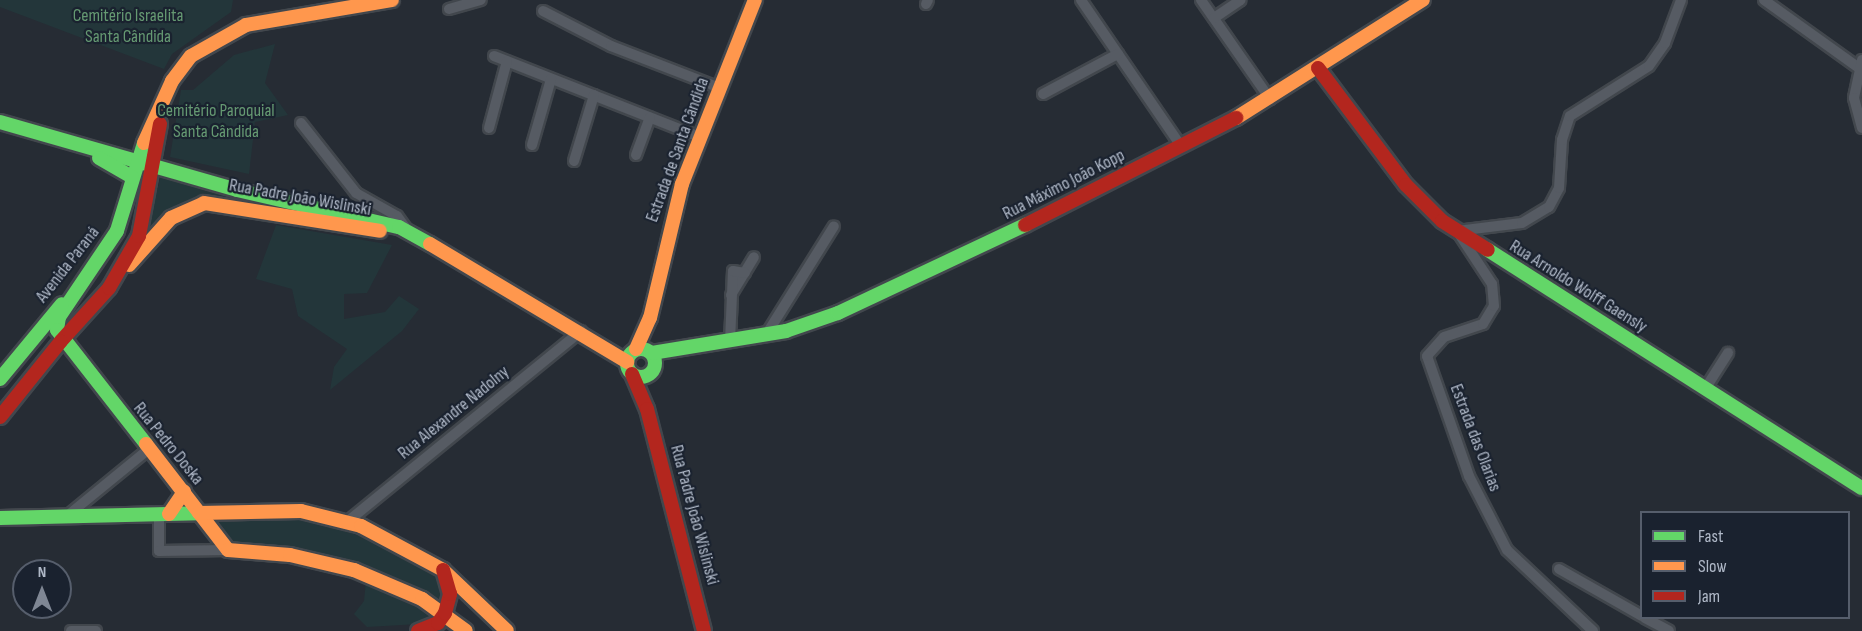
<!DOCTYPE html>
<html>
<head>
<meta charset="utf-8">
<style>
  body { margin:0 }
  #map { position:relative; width:1862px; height:631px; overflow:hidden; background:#262c34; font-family:"Sofia Sans Condensed",sans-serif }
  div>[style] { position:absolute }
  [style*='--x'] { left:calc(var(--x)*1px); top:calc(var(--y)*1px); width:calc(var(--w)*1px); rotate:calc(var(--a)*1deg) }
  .green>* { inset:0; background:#23363a }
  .roads { filter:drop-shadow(2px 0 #42474d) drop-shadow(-2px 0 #42474d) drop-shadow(0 2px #42474d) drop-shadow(0 -2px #42474d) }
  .street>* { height:10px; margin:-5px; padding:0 5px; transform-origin:5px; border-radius:5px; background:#565b63 }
  .fast>* { height:14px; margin:-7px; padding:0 7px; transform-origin:7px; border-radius:7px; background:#63d668 }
  .fast>.ring { margin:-7px; padding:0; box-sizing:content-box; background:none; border:14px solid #63d668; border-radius:50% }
  .slow>* { height:14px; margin:-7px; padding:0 7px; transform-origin:7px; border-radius:7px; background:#ff974d }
  .jam>* { height:14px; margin:-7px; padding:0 7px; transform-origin:7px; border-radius:7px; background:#b3261e }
  span { translate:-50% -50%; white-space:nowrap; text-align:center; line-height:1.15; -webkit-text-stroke:4.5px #1a222f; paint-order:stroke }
  .park-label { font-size:18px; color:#659972 }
  .street-label { font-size:18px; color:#afb8c7 }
  .legend { position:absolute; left:1640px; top:511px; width:210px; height:108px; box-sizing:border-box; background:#1a222f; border:2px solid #565e6c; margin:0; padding:8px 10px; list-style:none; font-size:18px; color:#afb8c7 }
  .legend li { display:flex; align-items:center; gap:12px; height:30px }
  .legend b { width:30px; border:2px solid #565e6c }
  .north { position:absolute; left:12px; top:559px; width:60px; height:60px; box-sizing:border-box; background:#1a222f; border:2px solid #565e6c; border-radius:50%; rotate:0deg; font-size:16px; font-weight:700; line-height:24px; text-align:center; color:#afb8c7 }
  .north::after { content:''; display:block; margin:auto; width:21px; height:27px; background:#7f8794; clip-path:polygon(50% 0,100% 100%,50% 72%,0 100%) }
</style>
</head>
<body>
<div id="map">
  <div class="green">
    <i style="clip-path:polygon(0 0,233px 0,231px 12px,172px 54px,164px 69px,0 7px)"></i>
    <i style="clip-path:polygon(275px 44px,265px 83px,288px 115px,255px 122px,249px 174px,170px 157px,181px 90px,193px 90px,234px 55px)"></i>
    <i style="clip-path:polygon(161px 175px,320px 212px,194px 200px,172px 211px,143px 244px)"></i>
    <i style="clip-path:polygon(276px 225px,392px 245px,367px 293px,344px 294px,344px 319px,385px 312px,399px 296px,419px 309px,402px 331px,330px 390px,334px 367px,347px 349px,298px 316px,292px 289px,256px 279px)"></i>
    <i style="clip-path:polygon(208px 519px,308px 520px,374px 540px,423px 563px,440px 580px,440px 604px,236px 543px)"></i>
    <i style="clip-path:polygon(366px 581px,436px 615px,419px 624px,367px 627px,354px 614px,364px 601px)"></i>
  </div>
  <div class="roads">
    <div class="street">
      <i style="--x:1081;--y:0;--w:177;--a:55.6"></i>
      <i style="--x:1201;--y:0;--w:121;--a:55.1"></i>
      <i style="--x:1764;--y:0;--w:117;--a:35.6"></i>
      <i style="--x:926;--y:4;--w:4;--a:-63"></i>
      <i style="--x:449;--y:9;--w:33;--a:-16"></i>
      <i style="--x:543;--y:11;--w:76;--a:27.2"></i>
      <i style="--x:611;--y:46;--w:117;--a:21.1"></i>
      <i style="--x:1214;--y:18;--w:32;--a:-34"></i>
      <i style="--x:494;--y:56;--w:221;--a:21.5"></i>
      <i style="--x:1862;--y:60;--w:39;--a:102"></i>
      <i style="--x:1854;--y:98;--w:31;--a:75"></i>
      <i style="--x:1043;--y:94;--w:85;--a:-28.1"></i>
      <i style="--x:301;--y:123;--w:89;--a:51.8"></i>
      <i style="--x:356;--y:193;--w:47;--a:29.3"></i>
      <i style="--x:397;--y:216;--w:19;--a:54"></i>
      <i style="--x:489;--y:128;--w:69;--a:-75"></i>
      <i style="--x:532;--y:145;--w:69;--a:-73.9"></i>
      <i style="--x:636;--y:155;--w:40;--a:-69.8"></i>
      <i style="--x:574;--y:161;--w:69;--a:-73.1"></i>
      <i style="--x:731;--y:295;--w:44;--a:-58.8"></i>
      <i style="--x:766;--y:335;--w:128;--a:-58"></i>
      <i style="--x:730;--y:342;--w:71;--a:-87.6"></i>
      <i style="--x:733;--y:271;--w:12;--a:9"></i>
      <i style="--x:1705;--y:389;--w:43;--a:-57.4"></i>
      <i style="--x:159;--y:514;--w:37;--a:90"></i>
      <i style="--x:159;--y:551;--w:69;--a:-0.8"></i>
      <i style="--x:67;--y:516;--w:106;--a:-39.3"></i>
      <i style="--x:347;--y:522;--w:302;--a:-39.2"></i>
      <i style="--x:1559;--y:569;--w:95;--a:29.5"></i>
      <i style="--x:1645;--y:618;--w:27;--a:28"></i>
      <i style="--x:71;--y:631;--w:25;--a:0"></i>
      <i style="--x:1593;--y:631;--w:118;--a:-136.7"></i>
      <i style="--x:1507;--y:550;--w:83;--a:-117.2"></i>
      <i style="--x:1469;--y:476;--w:127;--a:-109.3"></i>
      <i style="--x:1427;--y:356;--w:25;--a:-48"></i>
      <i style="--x:1444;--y:337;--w:41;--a:-18.4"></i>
      <i style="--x:1483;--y:324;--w:21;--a:-59"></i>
      <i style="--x:1494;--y:306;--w:22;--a:-95"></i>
      <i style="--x:1492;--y:284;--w:64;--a:-123.4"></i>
      <i style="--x:1457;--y:231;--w:65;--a:-7"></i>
      <i style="--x:1522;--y:223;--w:31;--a:-31"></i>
      <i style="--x:1549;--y:207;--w:21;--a:-62"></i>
      <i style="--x:1559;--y:188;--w:48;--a:-86.4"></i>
      <i style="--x:1562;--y:140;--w:25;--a:-72"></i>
      <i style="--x:1570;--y:116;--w:93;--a:-32.3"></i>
      <i style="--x:1649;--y:66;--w:28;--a:-55"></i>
      <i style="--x:1665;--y:43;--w:46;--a:-69.6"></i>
    </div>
    <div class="fast">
      <i style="--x:0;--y:122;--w:247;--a:16"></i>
      <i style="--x:237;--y:190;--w:166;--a:12.9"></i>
      <i style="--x:399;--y:227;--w:35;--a:29"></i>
      <i style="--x:144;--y:143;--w:92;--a:107.1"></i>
      <i style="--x:117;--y:231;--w:104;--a:124"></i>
      <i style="--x:59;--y:317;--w:13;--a:99"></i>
      <i style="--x:57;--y:330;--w:145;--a:52"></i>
      <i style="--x:99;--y:158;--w:38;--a:30"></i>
      <i style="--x:1488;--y:250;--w:443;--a:32.5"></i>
      <i class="ring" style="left:627px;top:349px;width:14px;height:14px"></i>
      <i style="--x:652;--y:353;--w:136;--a:-9.3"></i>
      <i style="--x:786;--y:331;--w:55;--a:-19.1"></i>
      <i style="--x:838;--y:313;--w:207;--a:-25.2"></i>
      <i style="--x:0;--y:379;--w:97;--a:-50.4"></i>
      <i style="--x:0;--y:518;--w:199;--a:-1.4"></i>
    </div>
    <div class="slow">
      <i style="--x:1236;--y:118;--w:221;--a:-32.3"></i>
      <i style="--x:144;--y:143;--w:68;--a:-65.7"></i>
      <i style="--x:172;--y:81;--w:31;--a:-53"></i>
      <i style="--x:191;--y:56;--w:63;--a:-29.4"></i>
      <i style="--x:246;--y:25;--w:148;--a:-9.7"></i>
      <i style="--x:430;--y:244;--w:230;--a:30.9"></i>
      <i style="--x:129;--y:265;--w:63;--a:-48.2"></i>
      <i style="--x:171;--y:218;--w:36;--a:-24"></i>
      <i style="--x:204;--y:203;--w:178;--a:9"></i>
      <i style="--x:636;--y:349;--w:34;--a:-66"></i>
      <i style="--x:650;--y:318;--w:138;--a:-76.6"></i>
      <i style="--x:682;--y:184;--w:198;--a:-68.4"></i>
      <i style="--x:146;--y:444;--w:134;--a:52.3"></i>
      <i style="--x:228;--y:550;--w:62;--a:4.6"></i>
      <i style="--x:290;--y:555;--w:66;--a:13.2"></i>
      <i style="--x:354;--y:570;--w:74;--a:23.1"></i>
      <i style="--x:422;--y:599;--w:54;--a:36"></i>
      <i style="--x:199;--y:513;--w:102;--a:-1.1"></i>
      <i style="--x:301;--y:511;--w:62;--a:14"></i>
      <i style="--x:361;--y:526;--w:93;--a:28.2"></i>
      <i style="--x:443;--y:570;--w:88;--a:43.6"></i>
      <i style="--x:169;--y:514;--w:27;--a:-56"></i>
    </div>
    <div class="jam">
      <i style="--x:1318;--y:68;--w:146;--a:53.1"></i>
      <i style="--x:1406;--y:185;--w:51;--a:45"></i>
      <i style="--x:1442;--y:221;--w:54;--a:32.2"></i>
      <i style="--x:1025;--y:225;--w:237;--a:-26.9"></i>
      <i style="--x:61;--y:341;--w:72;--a:-47.8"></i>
      <i style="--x:109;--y:288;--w:60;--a:-60"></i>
      <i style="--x:139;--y:236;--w:114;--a:-79.4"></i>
      <i style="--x:632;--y:374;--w:38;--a:67"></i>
      <i style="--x:647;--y:409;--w:229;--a:75.6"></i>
      <i style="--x:0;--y:417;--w:97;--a:-51.2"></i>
      <i style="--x:418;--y:631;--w:22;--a:-22"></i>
      <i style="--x:438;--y:623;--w:12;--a:-55"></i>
      <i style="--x:445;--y:613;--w:20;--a:-75"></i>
      <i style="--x:450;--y:594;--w:25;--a:-106"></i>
    </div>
  </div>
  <div class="park-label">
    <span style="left:128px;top:27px">Cemitério Israelita<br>Santa Cândida</span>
    <span style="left:216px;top:122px">Cemitério Paroquial<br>Santa Cândida</span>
  </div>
  <div class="street-label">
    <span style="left:678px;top:150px;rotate:-70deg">Estrada de Santa Cândida</span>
    <span style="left:1064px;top:185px;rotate:-27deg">Rua Máximo João Kopp</span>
    <span style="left:300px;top:198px;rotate:10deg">Rua Padre João Wislinski</span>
    <span style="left:68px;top:265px;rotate:-52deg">Avenida Paraná</span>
    <span style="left:1578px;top:287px;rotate:32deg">Rua Arnoldo Wolff Gaensly</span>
    <span style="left:454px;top:413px;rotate:-39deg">Rua Alexandre Nadolny</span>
    <span style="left:1475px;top:438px;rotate:69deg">Estrada das Olarias</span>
    <span style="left:168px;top:444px;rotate:51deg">Rua Pedro Doska</span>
    <span style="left:694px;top:515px;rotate:75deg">Rua Padre João Wislinski</span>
  </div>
  <ul class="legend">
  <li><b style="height:8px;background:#63d668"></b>Fast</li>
  <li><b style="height:8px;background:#ff974d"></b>Slow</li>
  <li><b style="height:8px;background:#b3261e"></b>Jam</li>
  </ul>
  <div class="north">N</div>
</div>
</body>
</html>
